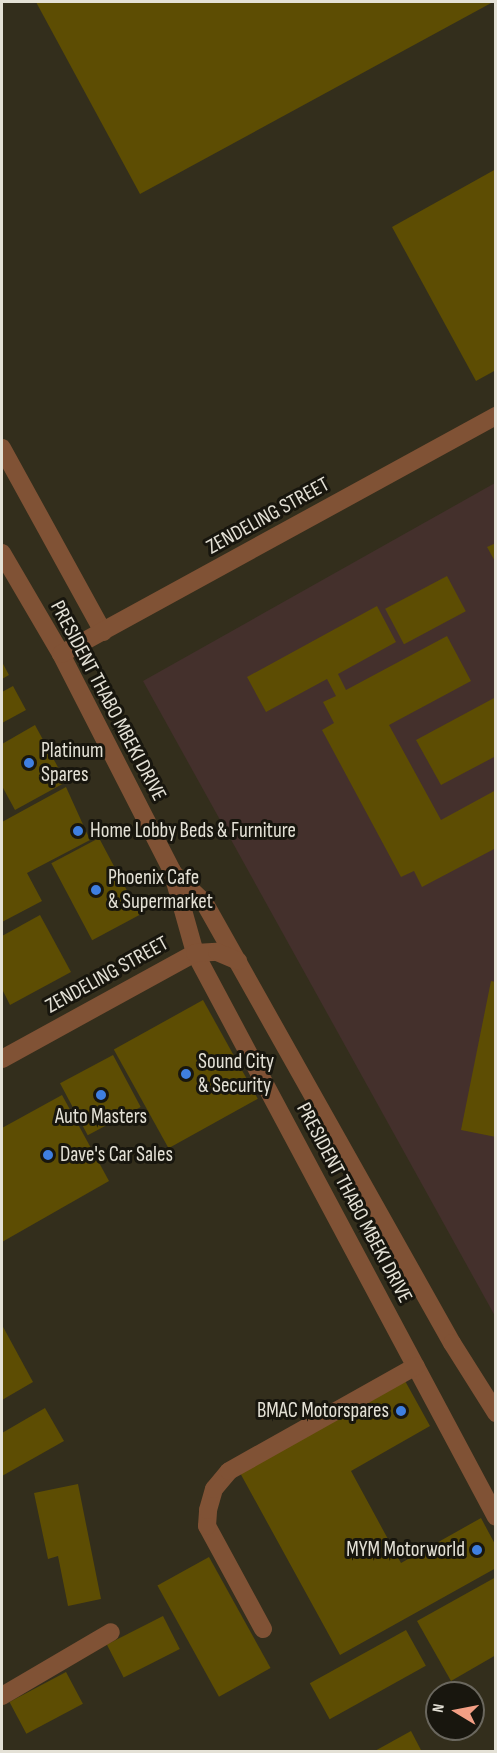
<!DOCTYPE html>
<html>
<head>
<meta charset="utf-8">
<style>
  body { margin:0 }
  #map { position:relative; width:497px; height:1753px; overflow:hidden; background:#332e1c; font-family:"Sofia Sans Condensed",sans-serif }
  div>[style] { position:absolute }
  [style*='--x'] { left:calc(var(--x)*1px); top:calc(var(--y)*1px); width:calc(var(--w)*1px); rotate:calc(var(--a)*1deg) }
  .education>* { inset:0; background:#44302c }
  .building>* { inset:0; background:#5d4d03; transform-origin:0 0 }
  .minor>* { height:18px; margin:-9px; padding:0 9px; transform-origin:9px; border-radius:9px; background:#805235 }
  .dots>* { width:16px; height:16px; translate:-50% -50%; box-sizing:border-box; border:3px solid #18160e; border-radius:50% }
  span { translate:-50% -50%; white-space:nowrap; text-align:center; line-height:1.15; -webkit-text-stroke:6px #18160e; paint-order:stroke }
  .street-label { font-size:21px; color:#e4e1d6 }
  .poi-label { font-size:21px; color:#e4e1d6 }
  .left { translate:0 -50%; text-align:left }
  .right { translate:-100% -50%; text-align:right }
  .frame { position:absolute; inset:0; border:3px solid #e4e1d6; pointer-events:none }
  .north { position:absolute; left:425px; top:1681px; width:60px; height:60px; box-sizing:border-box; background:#18160e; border:2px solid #6a675e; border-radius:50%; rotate:280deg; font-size:16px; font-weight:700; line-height:24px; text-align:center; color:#e4e1d6 }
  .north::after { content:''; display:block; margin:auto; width:21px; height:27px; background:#f39f85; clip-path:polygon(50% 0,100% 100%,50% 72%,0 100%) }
</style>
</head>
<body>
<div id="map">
  <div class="education">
    <i style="clip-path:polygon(495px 483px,495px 1316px,143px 681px)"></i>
  </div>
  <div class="building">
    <i style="clip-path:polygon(36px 2px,493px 2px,140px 194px)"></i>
    <i style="clip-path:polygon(496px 169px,496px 370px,476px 381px,392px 227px)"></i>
    <i style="clip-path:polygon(496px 543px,496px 563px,487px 547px)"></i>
    <i style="left:447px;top:576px;width:40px;height:70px;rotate:62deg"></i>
    <i style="clip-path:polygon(377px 606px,396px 642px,338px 674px,346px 690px,447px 636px,471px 681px,389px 725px,441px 820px,496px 790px,496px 848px,422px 887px,414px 871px,401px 877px,322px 730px,334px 723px,323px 702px,336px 696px,327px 679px,266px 712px,247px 677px)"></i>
    <i style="clip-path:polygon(2px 662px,9px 675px,2px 679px)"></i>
    <i style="clip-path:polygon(13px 686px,26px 710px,2px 723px,2px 692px)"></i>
    <i style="clip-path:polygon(496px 697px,496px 756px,441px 785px,416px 740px)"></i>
    <i style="clip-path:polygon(35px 725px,66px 782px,15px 810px,2px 786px,2px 744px)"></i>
    <i style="clip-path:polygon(66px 787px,90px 840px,27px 873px,42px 901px,2px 922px,2px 822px)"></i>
    <i style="left:99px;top:838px;width:87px;height:54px;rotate:62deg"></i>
    <i style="clip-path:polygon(40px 915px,71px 972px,10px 1005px,2px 989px,2px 936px)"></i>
    <i style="clip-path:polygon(491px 981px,496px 982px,496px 1137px,461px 1130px)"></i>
    <i style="left:203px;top:1000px;width:113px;height:102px;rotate:61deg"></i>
    <i style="left:113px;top:1055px;width:59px;height:60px;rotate:62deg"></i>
    <i style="clip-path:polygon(62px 1095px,109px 1181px,2px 1242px,2px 1128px)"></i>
    <i style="clip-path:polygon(2px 1325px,33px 1382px,2px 1400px)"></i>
    <i style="clip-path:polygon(404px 1379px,430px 1426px,351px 1471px,401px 1563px,481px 1518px,496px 1546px,496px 1568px,340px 1655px,239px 1471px)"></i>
    <i style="clip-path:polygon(45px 1408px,64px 1441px,2px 1476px,2px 1433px)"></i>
    <i style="clip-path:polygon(78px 1484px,101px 1599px,68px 1606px,58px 1556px,48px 1559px,34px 1493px)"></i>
    <i style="left:209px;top:1557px;width:127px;height:59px;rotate:61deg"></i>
    <i style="clip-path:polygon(496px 1577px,496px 1655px,451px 1681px,417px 1621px)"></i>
    <i style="left:163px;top:1616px;width:37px;height:63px;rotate:63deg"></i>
    <i style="left:406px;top:1630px;width:41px;height:110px;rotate:61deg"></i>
    <i style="left:66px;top:1672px;width:36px;height:64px;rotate:62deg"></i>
    <i style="clip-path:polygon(411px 1731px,422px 1752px,373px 1752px)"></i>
  </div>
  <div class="minor">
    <i style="--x:2;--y:448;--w:210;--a:61.2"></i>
    <i style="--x:2;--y:553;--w:117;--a:59.7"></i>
    <i style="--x:61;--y:654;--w:244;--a:62.9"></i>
    <i style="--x:172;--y:871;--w:85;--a:74.3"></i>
    <i style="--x:195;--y:953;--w:639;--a:61.91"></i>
    <i style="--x:61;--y:654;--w:496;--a:-28.7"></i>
    <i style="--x:173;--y:873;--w:42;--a:43.1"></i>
    <i style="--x:204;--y:902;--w:506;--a:60.65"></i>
    <i style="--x:452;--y:1343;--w:83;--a:57.8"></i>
    <i style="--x:2;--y:1059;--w:220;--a:-28.8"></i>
    <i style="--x:195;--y:953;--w:22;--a:-3"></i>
    <i style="--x:217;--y:952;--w:23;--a:23"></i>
    <i style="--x:263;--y:1629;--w:117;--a:-118.5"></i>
    <i style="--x:207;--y:1526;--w:16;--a:-86"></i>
    <i style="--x:208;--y:1510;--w:22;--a:-74"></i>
    <i style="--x:214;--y:1489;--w:23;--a:-50"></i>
    <i style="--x:229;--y:1471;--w:214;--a:-29.3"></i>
    <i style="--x:2;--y:1696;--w:126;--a:-30.4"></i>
  </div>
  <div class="dots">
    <i style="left:29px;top:763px;background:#3f7fe0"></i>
    <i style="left:78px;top:831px;background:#3f7fe0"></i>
    <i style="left:96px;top:890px;background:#3f7fe0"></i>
    <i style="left:186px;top:1074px;background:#3f7fe0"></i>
    <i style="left:101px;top:1095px;background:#3f7fe0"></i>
    <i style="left:48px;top:1155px;background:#3f7fe0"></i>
    <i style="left:401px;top:1411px;background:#3f7fe0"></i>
    <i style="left:477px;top:1550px;background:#3f7fe0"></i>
  </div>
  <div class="street-label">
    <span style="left:268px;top:516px;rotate:-29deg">ZENDELING STREET</span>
    <span style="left:108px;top:701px;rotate:62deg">PRESIDENT THABO MBEKI DRIVE</span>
    <span style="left:107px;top:975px;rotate:-29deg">ZENDELING STREET</span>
    <span style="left:354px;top:1203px;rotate:62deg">PRESIDENT THABO MBEKI DRIVE</span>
  </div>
  <div class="poi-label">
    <span class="left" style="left:41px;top:763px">Platinum<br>Spares</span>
    <span class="left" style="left:90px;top:831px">Home Lobby Beds &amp; Furniture</span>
    <span class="left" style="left:108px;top:890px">Phoenix Cafe<br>&amp; Supermarket</span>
    <span class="left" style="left:198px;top:1074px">Sound City<br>&amp; Security</span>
    <span style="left:101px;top:1117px">Auto Masters</span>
    <span class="left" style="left:60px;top:1155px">Dave's Car Sales</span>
    <span class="right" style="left:389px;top:1411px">BMAC Motorspares</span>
    <span class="right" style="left:465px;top:1550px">MYM Motorworld</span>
  </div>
  <div class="frame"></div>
  <div class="north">N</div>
</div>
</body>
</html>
